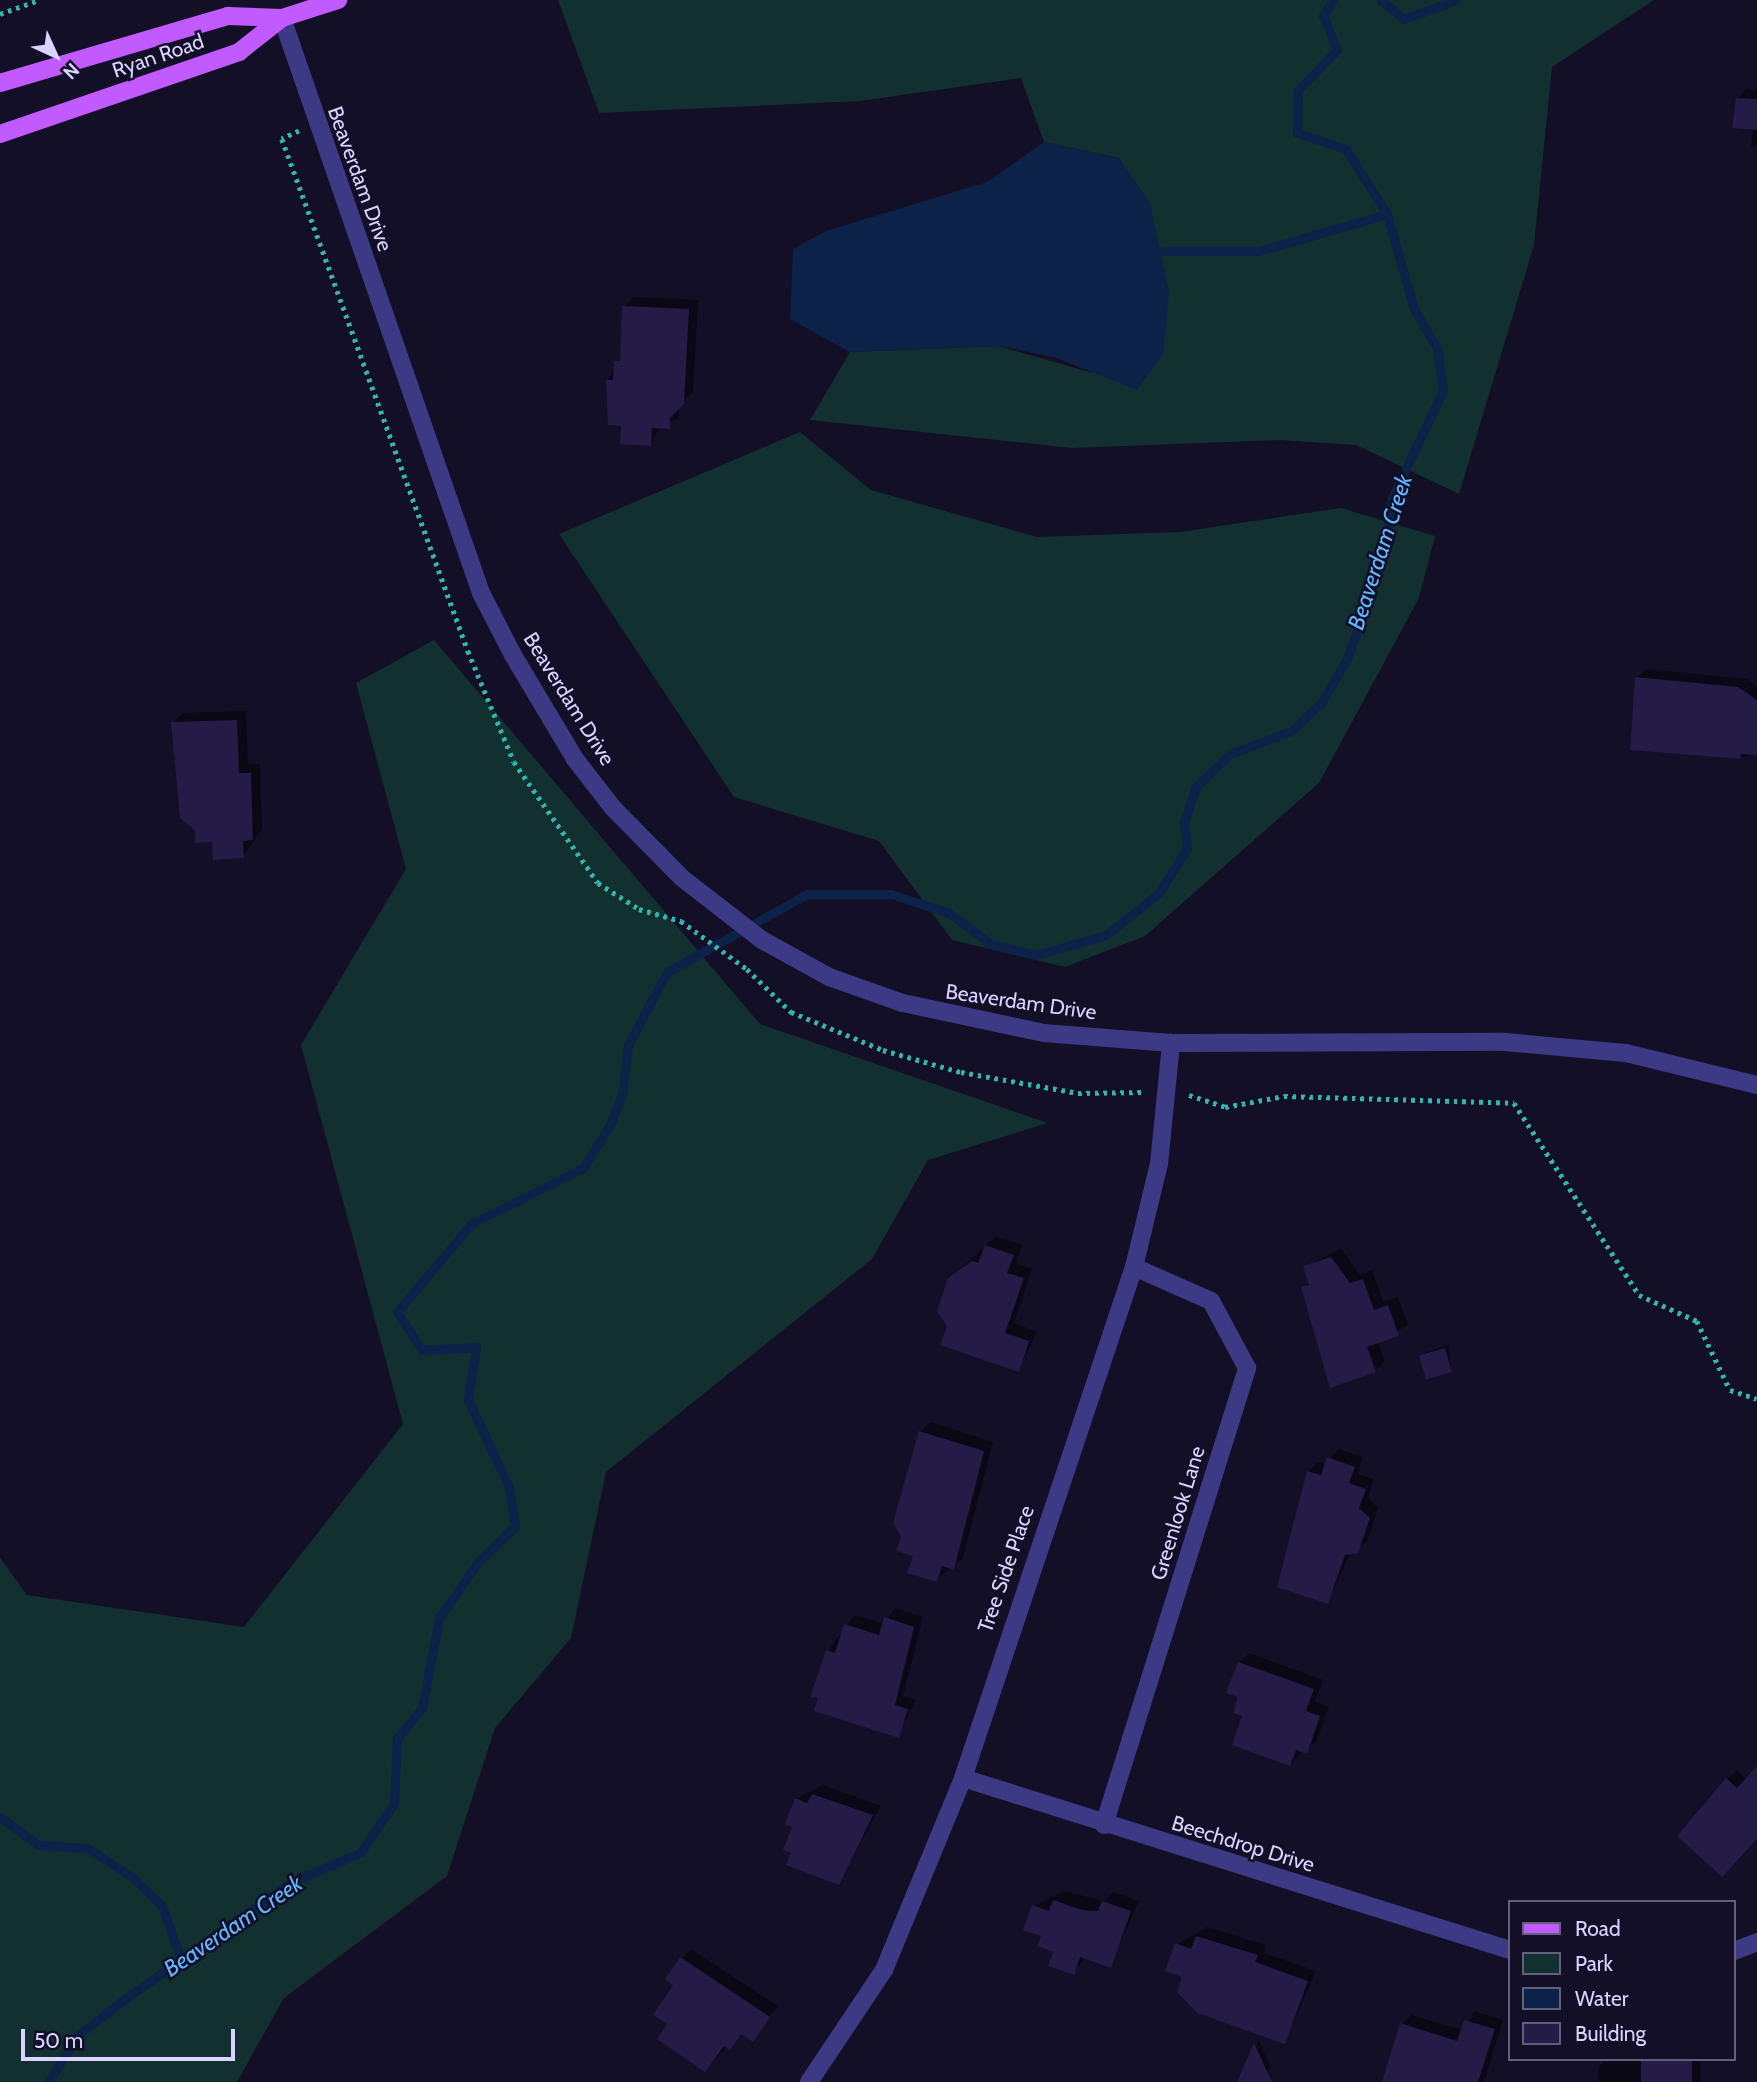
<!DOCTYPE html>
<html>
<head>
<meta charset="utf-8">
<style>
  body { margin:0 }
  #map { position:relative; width:1757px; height:2082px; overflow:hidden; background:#130f26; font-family:Cabin,sans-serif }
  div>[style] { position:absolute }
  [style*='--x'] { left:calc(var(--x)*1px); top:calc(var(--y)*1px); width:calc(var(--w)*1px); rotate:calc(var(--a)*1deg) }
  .green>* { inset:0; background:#12302f }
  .water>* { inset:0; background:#0c2248 }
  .shadow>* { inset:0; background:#0007 }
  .stream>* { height:9px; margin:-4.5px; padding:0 4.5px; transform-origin:4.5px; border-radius:4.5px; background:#0c2248 }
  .building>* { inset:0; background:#241b47; transform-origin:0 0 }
  .path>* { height:4.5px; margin-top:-2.25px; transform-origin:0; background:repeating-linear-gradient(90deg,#2fb8b0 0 3.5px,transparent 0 8.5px) }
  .minor>* { height:18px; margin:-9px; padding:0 9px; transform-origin:9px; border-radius:9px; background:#3d3a85 }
  .major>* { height:18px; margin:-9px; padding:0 9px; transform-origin:9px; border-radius:9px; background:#c25bff }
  span { translate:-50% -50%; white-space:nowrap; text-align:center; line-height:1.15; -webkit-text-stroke:5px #130f26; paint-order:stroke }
  .street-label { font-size:21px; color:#d9d4ff }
  .water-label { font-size:23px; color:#62b6ff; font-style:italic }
  .legend { position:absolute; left:1508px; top:1900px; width:228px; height:161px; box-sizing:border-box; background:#130f26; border:2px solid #625e7d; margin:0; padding:9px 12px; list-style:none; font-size:21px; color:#d9d4ff }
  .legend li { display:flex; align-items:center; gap:14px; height:35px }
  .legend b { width:35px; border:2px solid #625e7d }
  .north { position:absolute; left:21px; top:21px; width:70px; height:70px; -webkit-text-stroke:5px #130f26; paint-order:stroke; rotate:135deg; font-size:19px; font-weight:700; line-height:28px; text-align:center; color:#d9d4ff }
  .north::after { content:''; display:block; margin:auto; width:24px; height:32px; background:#d9d4ff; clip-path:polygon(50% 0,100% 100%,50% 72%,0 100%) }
  .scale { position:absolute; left:21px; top:2029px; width:214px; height:32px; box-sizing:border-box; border:4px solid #d9d4ff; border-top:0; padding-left:9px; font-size:21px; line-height:24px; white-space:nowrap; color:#d9d4ff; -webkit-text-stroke:5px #130f26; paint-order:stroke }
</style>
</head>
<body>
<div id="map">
  <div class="green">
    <i style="clip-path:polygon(558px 0,1654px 0,1552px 67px,1534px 245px,1459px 494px,1356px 445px,1280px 440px,1072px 448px,810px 420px,850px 352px,998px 346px,1093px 373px,1119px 158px,1044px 142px,1021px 78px,860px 101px,599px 113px)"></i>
    <i style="clip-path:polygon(800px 432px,871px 490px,1037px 537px,1180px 532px,1341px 508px,1435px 536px,1419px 598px,1319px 783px,1145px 936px,1065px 967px,952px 940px,879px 841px,734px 797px,559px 534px)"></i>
    <i style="clip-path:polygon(434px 640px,760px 1024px,1048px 1123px,928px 1160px,872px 1259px,606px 1472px,571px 1638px,495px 1728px,447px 1876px,284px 1998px,237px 2082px,0 2082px,0 1558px,27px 1595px,244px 1627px,403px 1424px,301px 1045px,406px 869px,356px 683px)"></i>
  </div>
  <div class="water">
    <i style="clip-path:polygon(1044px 142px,1119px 158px,1150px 203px,1169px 292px,1163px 354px,1137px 390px,1054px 357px,998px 346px,850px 352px,790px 319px,793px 249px,826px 231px,987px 182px)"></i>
  </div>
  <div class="shadow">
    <i style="clip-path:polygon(1747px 89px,1757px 90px,1757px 147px,1751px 146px,1753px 128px,1738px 98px)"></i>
    <i style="clip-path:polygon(634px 297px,698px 300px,693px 392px,679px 406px,679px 418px,660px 427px,650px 444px,623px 425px,607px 381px,622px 356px,624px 307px)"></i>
    <i style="clip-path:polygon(1646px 669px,1748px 679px,1757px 687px,1757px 753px,1741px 758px,1636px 678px)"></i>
    <i style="clip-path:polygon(246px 711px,248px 764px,260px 764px,262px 829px,243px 857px,197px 829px,173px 723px,183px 713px)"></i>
    <i style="clip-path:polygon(996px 1236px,1022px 1245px,1016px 1263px,1032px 1269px,1014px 1323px,1037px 1332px,1018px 1370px,949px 1326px,950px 1279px)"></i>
    <i style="clip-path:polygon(1341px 1248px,1360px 1275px,1372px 1270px,1383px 1302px,1398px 1297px,1408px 1325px,1378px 1342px,1385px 1361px,1375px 1371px,1331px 1386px,1303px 1288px,1310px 1281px,1305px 1267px)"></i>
    <i style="clip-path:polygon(1449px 1345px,1451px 1370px,1421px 1356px,1426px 1352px)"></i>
    <i style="clip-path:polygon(930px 1422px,993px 1442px,963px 1558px,936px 1580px,915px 1555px,920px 1432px)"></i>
    <i style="clip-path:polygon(1338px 1449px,1363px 1457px,1358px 1474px,1374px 1479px,1368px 1498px,1378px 1508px,1367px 1542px,1351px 1552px,1328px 1602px,1308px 1472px,1318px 1462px,1326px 1465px)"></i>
    <i style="clip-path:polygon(895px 1608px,923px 1617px,903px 1696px,916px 1700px,898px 1736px,828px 1651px,855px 1615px,884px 1624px)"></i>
    <i style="clip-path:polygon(1249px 1653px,1323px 1680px,1315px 1702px,1329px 1706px,1316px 1742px,1289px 1764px,1244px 1715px,1239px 1663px)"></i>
    <i style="clip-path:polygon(1757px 1769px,1757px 1838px,1727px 1779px,1737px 1770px,1747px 1780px)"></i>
    <i style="clip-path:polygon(823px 1785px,881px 1806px,838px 1882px,793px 1852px,796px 1799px)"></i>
    <i style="clip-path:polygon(1064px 1891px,1104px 1901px,1113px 1892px,1139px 1901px,1110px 1966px,1085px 1957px,1073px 1973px,1043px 1935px,1034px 1906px)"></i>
    <i style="clip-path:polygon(1207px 1927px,1266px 1945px,1264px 1953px,1316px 1971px,1285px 2042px,1184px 1976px,1177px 1944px)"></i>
    <i style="clip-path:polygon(691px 1949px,778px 2006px,752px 2039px,741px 2032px,705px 2070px,669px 2024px,681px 1959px)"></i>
    <i style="clip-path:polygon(1475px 2011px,1503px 2020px,1484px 2082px,1390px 2082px,1402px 2024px,1411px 2015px,1463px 2030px)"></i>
    <i style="clip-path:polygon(1259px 2040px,1271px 2067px,1267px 2076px,1243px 2072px)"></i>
    <i style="clip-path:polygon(1606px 2059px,1700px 2059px,1701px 2082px,1599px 2082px,1598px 2068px)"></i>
  </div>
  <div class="stream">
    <i style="--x:1381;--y:0;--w:30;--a:40"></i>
    <i style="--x:1404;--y:19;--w:55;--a:-20.1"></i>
    <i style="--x:1163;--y:251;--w:96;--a:0"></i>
    <i style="--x:1259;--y:251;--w:133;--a:-16.1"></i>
    <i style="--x:0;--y:1817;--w:48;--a:35.7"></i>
    <i style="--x:39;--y:1845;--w:48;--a:3.6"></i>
    <i style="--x:87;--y:1848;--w:52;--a:32.5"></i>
    <i style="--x:131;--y:1876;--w:43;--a:44.1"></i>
    <i style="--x:162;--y:1906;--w:57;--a:70.6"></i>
    <i style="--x:48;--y:2082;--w:56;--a:-57.4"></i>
    <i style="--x:78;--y:2035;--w:59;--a:-37.5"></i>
    <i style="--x:125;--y:1999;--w:205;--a:-35.1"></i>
    <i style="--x:293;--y:1881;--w:73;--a:-22.7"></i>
    <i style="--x:360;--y:1853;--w:60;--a:-55.8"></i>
    <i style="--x:394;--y:1803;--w:65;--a:-87.4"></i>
    <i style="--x:397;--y:1738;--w:39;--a:-50"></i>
    <i style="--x:422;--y:1708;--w:92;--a:-79.3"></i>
    <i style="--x:439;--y:1618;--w:68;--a:-55.1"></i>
    <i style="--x:478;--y:1562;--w:52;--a:-44.2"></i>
    <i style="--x:515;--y:1526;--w:39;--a:-99"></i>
    <i style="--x:509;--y:1487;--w:96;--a:-115.2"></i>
    <i style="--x:468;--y:1400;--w:54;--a:-81.4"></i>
    <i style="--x:476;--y:1347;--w:54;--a:176.8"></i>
    <i style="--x:422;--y:1350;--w:45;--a:-123.3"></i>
    <i style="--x:397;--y:1312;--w:115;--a:-49.9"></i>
    <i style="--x:471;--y:1224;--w:125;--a:-26.6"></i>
    <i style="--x:583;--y:1168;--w:53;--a:-58.1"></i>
    <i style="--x:611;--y:1123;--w:30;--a:-69"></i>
    <i style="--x:622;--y:1095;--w:50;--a:-83.2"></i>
    <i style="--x:628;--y:1045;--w:83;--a:-61.9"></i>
    <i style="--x:667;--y:972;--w:160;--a:-29.1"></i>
    <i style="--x:807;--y:894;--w:84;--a:0"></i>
    <i style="--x:891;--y:894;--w:61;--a:18.1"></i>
    <i style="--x:949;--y:913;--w:52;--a:36.4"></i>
    <i style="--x:991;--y:944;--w:46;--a:13.7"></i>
    <i style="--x:1036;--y:955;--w:73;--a:-15.9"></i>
    <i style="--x:1106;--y:935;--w:68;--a:-38.4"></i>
    <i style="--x:1159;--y:893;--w:53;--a:-58.1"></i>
    <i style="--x:1187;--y:848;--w:25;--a:-97"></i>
    <i style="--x:1184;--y:823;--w:38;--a:-72"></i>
    <i style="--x:1196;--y:787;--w:47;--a:-44.1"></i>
    <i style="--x:1230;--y:754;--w:65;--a:-20.7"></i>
    <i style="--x:1291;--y:731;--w:41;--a:-43"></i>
    <i style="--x:1321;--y:703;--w:51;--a:-59.4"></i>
    <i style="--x:1347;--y:659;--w:108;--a:-70.6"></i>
    <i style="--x:1383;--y:557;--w:60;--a:-81.3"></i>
    <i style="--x:1392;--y:498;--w:119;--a:-64.7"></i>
    <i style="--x:1443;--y:390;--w:42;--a:-98.1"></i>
    <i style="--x:1437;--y:348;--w:45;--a:-120.5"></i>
    <i style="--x:1414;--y:309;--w:99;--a:-105.9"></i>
    <i style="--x:1387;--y:214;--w:77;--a:-122.2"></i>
    <i style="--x:1346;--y:149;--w:52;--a:-161.9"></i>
    <i style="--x:1297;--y:133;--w:43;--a:-88.7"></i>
    <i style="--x:1298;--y:90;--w:56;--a:-45.7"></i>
    <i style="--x:1337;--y:50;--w:37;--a:-112"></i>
    <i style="--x:1323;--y:16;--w:19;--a:-58"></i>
  </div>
  <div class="building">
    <i style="clip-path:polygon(1736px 98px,1757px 99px,1757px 130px,1732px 128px)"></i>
    <i style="clip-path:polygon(622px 306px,689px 309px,684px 404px,670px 418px,670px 429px,652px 428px,651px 446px,620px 444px,621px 426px,608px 425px,606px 380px,613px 380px,614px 361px,620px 361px)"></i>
    <i style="clip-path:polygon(1635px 677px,1738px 687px,1757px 700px,1757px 755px,1741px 754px,1741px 759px,1630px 750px)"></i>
    <i style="clip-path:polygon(237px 720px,239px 773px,251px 773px,253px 840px,243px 841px,244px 858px,213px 860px,212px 842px,195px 843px,195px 830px,180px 818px,171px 722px)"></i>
    <i style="clip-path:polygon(985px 1245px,1014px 1255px,1007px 1273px,1024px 1278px,1005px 1333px,1029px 1341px,1019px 1372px,940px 1345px,947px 1326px,937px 1311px,948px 1278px,972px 1261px,978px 1263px)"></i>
    <i style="clip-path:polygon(1331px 1257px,1350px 1283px,1363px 1279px,1374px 1310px,1388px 1305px,1399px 1336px,1367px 1347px,1376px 1372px,1330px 1388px,1301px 1287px,1309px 1285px,1303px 1266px)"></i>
    <i style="left:1445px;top:1348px;width:25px;height:27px;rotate:74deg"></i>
    <i style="clip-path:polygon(919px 1431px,984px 1451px,954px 1570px,942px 1566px,937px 1582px,907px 1573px,913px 1556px,896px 1551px,901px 1537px,893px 1523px)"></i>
    <i style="clip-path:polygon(1327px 1457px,1355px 1467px,1349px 1483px,1366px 1489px,1359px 1508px,1370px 1518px,1358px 1553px,1345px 1555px,1328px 1604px,1277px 1587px,1307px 1471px,1321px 1475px)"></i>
    <i style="clip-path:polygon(884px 1617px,914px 1627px,895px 1705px,908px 1709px,899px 1738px,814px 1711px,818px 1698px,810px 1697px,826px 1650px,835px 1653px,844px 1624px,879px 1635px)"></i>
    <i style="clip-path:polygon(1238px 1662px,1314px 1689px,1306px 1711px,1320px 1716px,1307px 1754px,1296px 1750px,1290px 1766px,1232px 1745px,1242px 1716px,1233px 1713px,1238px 1697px,1226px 1693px)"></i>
    <i style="clip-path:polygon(1757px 1766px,1757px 1839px,1722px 1877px,1677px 1836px,1726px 1778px,1737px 1788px)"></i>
    <i style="clip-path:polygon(812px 1794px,873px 1815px,839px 1885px,786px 1865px,791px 1853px,783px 1850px,792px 1827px,785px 1824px,795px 1798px,807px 1803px)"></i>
    <i style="clip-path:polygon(1053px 1900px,1082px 1910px,1098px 1911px,1102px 1901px,1131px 1911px,1111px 1968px,1080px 1957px,1074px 1975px,1048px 1966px,1053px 1952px,1037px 1946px,1041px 1936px,1023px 1930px,1032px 1905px,1049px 1911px)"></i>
    <i style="clip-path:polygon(1196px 1936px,1258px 1955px,1255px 1962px,1308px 1981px,1285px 2044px,1197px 2013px,1177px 1992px,1182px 1977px,1165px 1971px,1175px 1943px,1191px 1949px)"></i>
    <i style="clip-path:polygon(680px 1957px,770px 2017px,753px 2042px,741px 2034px,730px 2050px,724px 2046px,705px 2072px,657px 2039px,667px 2024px,653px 2015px,673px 1985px,665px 1979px)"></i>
    <i style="clip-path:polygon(1464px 2020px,1495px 2029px,1478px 2082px,1382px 2082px,1400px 2023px,1457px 2041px)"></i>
    <i style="clip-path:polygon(1254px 2043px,1272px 2082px,1237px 2082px)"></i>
    <i style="left:1641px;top:2059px;width:51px;height:23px"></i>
  </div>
  <div class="path">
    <i style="--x:0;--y:14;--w:41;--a:-19.7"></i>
    <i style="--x:299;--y:131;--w:19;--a:155"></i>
    <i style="--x:282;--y:139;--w:545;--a:70.03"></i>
    <i style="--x:468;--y:651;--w:120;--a:67.5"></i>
    <i style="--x:514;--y:762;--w:147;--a:55.2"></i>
    <i style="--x:598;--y:883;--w:49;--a:32.4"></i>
    <i style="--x:639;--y:909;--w:44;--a:15.9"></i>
    <i style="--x:681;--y:921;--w:82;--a:36"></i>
    <i style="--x:747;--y:969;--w:62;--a:44.3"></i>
    <i style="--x:791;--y:1012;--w:100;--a:22.4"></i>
    <i style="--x:883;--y:1050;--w:81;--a:15.8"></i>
    <i style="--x:961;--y:1072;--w:119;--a:10.2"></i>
    <i style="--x:1078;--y:1093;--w:68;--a:-0.8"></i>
    <i style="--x:1189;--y:1095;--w:38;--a:18"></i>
    <i style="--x:1225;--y:1107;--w:60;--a:-10.6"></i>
    <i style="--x:1284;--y:1096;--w:230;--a:1.7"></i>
    <i style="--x:1514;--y:1103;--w:229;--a:56.9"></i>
    <i style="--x:1639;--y:1295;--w:64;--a:24.1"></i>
    <i style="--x:1697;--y:1321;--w:76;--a:64.4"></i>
    <i style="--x:1730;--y:1390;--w:28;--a:18"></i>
  </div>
  <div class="minor">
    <i style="--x:282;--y:18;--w:608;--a:70.91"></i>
    <i style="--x:481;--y:593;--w:70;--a:62.7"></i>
    <i style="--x:513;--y:655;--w:121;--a:59.2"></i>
    <i style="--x:575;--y:759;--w:62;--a:52.2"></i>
    <i style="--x:613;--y:808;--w:98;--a:45.4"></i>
    <i style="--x:682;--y:878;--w:101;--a:37.8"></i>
    <i style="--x:762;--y:940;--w:77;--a:28.9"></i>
    <i style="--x:829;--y:977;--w:78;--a:19.4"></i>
    <i style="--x:903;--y:1003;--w:144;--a:12"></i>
    <i style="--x:1044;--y:1033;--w:127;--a:4.5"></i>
    <i style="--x:1171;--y:1043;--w:334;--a:-0.2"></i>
    <i style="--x:1505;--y:1042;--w:121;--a:5.2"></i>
    <i style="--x:1626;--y:1053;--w:135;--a:13.7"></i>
    <i style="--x:963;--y:1778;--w:573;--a:17.46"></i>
    <i style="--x:1104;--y:1825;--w:479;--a:-72.6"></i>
    <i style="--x:1247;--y:1368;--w:76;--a:-118.2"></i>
    <i style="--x:1211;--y:1301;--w:84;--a:-156.2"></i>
    <i style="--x:1734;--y:1951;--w:25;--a:-21"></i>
    <i style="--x:809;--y:2082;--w:135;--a:-56.2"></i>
    <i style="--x:884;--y:1970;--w:208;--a:-67.6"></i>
    <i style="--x:963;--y:1778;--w:539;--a:-71.5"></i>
    <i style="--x:1134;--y:1267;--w:106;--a:-76.4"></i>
    <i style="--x:1159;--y:1164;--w:122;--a:-84.3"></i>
  </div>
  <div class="major">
    <i style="--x:0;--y:83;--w:238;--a:-16.4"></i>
    <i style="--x:228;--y:16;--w:54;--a:2.1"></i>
    <i style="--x:282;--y:18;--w:59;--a:-17.8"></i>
    <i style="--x:0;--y:134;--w:253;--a:-18.9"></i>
    <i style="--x:239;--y:52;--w:55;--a:-38.3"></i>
  </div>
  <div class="street-label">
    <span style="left:158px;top:56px;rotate:-19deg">Ryan Road</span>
    <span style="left:360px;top:179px;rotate:70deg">Beaverdam Drive</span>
    <span style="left:569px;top:699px;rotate:58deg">Beaverdam Drive</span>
    <span style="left:1021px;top:1002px;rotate:8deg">Beaverdam Drive</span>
    <span style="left:1178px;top:1513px;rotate:-73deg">Greenlook Lane</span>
    <span style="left:1006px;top:1569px;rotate:-71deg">Tree Side Place</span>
    <span style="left:1243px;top:1844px;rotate:17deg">Beechdrop Drive</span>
  </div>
  <div class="water-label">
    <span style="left:1380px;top:552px;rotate:-72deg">Beaverdam Creek</span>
    <span style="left:233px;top:1926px;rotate:-34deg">Beaverdam Creek</span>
  </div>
  <ul class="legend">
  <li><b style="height:9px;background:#c25bff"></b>Road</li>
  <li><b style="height:19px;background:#12302f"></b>Park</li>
  <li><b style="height:19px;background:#0c2248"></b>Water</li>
  <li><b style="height:19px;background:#241b47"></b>Building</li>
  </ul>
  <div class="north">N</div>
  <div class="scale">50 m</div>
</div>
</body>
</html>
